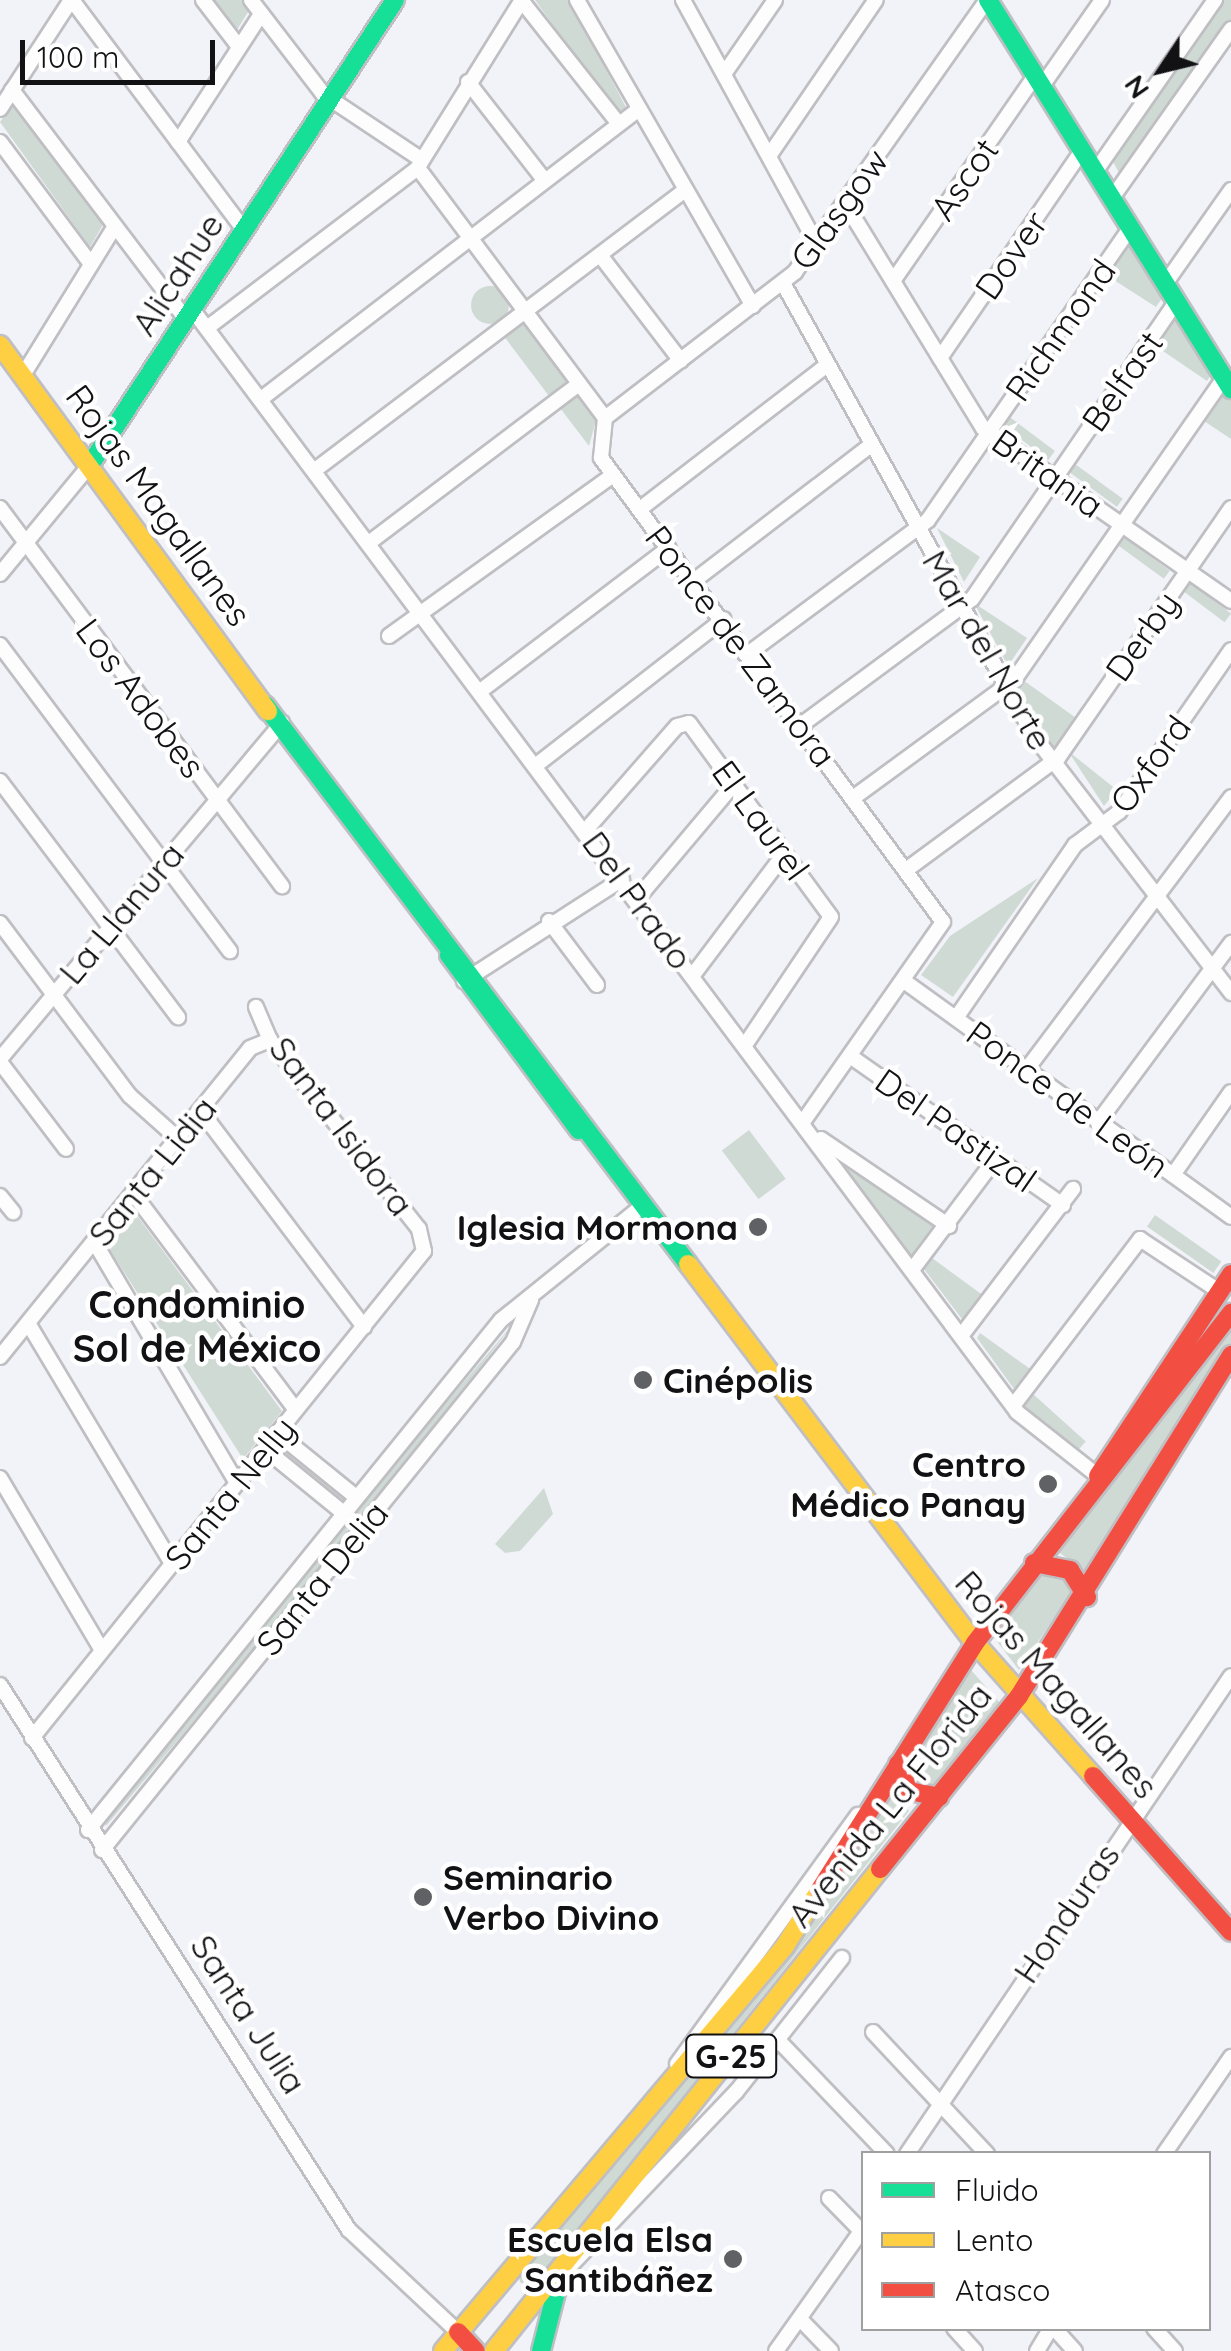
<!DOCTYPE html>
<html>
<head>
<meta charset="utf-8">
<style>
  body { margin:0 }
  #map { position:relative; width:1231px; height:2351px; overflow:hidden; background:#f2f3f8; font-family:Quicksand,sans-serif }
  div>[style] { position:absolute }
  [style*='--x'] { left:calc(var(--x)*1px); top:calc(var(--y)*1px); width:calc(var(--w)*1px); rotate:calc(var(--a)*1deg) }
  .green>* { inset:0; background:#d0dad4; transform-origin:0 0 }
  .round { border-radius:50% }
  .roads { filter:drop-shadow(2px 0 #bfbfc3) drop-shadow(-2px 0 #bfbfc3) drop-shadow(0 2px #bfbfc3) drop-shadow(0 -2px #bfbfc3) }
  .street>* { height:14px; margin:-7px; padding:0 7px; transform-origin:7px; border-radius:7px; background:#fdfdfe }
  .fast>* { height:18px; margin:-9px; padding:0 9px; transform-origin:9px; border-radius:9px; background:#16e098 }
  .slow>* { height:18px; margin:-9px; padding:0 9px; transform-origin:9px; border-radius:9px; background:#ffcf43 }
  .jam>* { height:18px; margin:-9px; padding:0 9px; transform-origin:9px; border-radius:9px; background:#f24e42 }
  .dots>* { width:28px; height:28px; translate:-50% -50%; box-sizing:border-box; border:5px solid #fff; border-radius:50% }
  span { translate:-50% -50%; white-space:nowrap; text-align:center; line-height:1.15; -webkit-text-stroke:9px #fff; paint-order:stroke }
  .shield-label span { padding:2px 8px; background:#fff; border:2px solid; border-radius:8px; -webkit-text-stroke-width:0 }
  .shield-label { font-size:32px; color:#121215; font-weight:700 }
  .street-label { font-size:35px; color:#121215 }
  .poi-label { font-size:35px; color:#121215; font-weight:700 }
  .right { translate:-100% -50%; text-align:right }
  .left { translate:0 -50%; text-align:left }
  .neighbourhood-label { font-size:38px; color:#121215; font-weight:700 }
  .legend { position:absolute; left:861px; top:2151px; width:350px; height:180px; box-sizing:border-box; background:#fff; border:2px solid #a0a0a1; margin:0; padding:12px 18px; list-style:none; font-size:30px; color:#121215 }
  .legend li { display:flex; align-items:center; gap:20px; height:50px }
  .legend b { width:50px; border:2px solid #a0a0a1 }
  .north { position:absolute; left:1111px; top:20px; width:100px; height:100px; -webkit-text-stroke:8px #fff; paint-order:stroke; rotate:235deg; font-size:28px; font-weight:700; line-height:40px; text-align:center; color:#121215 }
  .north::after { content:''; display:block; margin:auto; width:35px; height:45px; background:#121215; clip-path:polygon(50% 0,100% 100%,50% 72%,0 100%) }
  .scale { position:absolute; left:20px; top:40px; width:195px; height:45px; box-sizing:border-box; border:5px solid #121215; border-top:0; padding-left:12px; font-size:30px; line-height:35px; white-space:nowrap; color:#121215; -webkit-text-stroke:8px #fff; paint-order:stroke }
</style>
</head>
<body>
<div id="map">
  <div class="green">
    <i style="clip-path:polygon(211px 0,243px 0,250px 9px,235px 33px)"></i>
    <i style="clip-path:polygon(535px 0,569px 0,627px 109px,617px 115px)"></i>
    <i style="clip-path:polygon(1222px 0,1231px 0,1231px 22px,1122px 178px,1112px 160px)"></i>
    <i style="clip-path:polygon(12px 105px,104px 223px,90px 247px,0 122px)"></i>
    <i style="clip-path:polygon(1125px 241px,1162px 298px,1156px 307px,1103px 273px)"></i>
    <i class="round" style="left:471px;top:286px;width:38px;height:38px"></i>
    <i style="clip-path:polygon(1176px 314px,1213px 372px,1207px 381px,1154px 345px)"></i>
    <i style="left:523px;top:320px;width:77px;height:25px;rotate:53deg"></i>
    <i style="clip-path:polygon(1223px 388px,1231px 401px,1231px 439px,1201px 419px)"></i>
    <i style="clip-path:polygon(578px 390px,597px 417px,589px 446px,557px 404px)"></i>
    <i style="left:1007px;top:415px;width:60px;height:11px;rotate:37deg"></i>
    <i style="left:1075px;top:464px;width:59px;height:10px;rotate:36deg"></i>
    <i style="clip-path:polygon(937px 528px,980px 557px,964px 582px)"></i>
    <i style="left:1122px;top:536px;width:59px;height:10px;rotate:36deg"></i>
    <i style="left:1188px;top:581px;width:54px;height:11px;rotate:37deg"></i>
    <i style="clip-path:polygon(974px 603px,1027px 638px,1008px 666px)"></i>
    <i style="clip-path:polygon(1023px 680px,1079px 720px,1056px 752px,1017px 688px)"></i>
    <i style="clip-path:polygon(1068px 751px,1117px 790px,1104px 806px)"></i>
    <i style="clip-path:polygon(1038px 878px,953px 997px,921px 975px,950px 936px)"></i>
    <i style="left:749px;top:1130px;width:61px;height:34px;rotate:53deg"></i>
    <i style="clip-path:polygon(832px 1150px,938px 1228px,913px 1258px)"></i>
    <i style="left:1155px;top:1215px;width:81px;height:14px;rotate:35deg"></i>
    <i style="clip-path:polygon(138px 1217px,282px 1411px,243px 1459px,110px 1250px,128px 1218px)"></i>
    <i style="clip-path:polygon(932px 1258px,988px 1299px,968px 1327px,924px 1269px)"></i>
    <i style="clip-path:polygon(519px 1317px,367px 1512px,356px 1514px,356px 1509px)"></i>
    <i style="clip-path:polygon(1231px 1328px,1231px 1345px,1084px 1571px,1052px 1547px)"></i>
    <i style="clip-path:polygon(980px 1333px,1033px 1371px,1017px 1393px,977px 1338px)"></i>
    <i style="left:1033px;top:1394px;width:71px;height:14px;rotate:42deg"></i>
    <i style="clip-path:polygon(283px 1447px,342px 1495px,344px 1501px,280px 1454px)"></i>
    <i style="clip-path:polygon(544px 1488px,553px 1514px,520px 1551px,505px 1553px,495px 1544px)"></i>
    <i style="clip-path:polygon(346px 1522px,348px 1537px,106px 1826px,104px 1819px)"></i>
    <i style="clip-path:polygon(1039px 1567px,1056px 1568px,1073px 1590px,1019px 1670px,992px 1635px)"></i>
    <i style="clip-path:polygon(971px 1670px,1001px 1704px,935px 1787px,920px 1791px,905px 1767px)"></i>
    <i style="clip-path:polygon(892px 1788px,909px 1811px,531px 2289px,520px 2282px,518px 2271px,811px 1923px)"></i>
  </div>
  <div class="roads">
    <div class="street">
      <i style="--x:72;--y:0;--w:287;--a:53.2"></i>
      <i style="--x:203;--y:0;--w:59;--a:52.5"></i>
      <i style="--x:251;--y:0;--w:118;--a:52.5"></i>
      <i style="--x:323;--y:94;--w:115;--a:33.7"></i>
      <i style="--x:521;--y:0;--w:158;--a:51.7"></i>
      <i style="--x:577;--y:0;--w:353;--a:60.1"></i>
      <i style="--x:683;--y:0;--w:277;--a:61.3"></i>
      <i style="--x:724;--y:74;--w:90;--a:-55.4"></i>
      <i style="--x:468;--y:82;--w:125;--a:52.1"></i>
      <i style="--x:1042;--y:86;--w:105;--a:-55.1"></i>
      <i style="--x:12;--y:90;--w:288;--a:52.8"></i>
      <i style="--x:0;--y:109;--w:130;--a:-56.9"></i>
      <i style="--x:0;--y:142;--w:152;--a:53.3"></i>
      <i style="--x:178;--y:142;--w:153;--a:-57"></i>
      <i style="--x:769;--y:156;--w:189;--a:-55.6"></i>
      <i style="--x:418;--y:167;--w:197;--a:-58.1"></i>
      <i style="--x:418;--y:168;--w:312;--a:53.2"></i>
      <i style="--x:605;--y:418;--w:40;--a:95.7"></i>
      <i style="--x:601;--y:458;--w:576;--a:53.61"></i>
      <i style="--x:943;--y:922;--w:244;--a:125"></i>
      <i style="--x:1095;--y:172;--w:210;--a:-55.1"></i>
      <i style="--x:1112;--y:198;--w:207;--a:-54.8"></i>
      <i style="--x:845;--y:203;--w:264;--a:58.5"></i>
      <i style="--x:983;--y:428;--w:302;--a:34.9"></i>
      <i style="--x:600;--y:255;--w:133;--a:52.6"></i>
      <i style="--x:893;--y:281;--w:249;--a:-55.3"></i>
      <i style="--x:783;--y:283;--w:518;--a:61.01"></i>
      <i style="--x:1034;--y:736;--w:324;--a:52.5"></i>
      <i style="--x:1165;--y:284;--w:115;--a:-54.9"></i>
      <i style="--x:192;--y:309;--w:1377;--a:53.2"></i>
      <i style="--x:1017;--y:1412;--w:103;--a:38.3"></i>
      <i style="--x:207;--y:328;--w:265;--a:-37.2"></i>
      <i style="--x:940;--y:358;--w:251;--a:-55.6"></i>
      <i style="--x:23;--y:375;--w:172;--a:-58.3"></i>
      <i style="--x:261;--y:399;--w:474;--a:-37.5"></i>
      <i style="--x:605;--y:418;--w:240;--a:-37.5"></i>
      <i style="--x:795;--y:272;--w:333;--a:-54.8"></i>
      <i style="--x:315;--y:470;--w:460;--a:-37.1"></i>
      <i style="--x:0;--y:508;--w:472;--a:53.3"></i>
      <i style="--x:640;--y:509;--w:237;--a:-37.6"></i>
      <i style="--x:370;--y:542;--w:262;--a:-37.1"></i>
      <i style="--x:0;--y:574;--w:141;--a:-50.5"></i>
      <i style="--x:695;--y:580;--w:223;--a:-37.5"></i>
      <i style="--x:389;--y:636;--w:276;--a:-35.7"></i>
      <i style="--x:0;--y:645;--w:383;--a:53.1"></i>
      <i style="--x:749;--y:653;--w:223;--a:-36.6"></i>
      <i style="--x:928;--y:520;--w:355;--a:-55.3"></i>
      <i style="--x:483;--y:689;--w:233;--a:-37.2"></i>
      <i style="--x:801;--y:725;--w:212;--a:-36.4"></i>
      <i style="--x:972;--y:599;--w:360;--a:-55.5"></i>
      <i style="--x:539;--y:763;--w:234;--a:-37.9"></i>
      <i style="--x:0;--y:781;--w:296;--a:53"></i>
      <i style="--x:853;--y:798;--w:200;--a:-36.2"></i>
      <i style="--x:1014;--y:680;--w:368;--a:-55.2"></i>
      <i style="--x:586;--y:830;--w:138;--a:-48.8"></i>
      <i style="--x:677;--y:726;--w:12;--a:-14"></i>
      <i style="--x:689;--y:723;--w:240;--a:53.8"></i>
      <i style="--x:831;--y:917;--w:154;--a:123.9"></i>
      <i style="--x:906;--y:870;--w:189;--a:-36.4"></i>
      <i style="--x:1058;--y:758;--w:304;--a:-55.3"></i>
      <i style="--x:637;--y:899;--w:150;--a:-49.9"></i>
      <i style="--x:549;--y:921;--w:80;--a:53.1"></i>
      <i style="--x:0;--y:923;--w:216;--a:53.1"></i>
      <i style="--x:130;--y:1096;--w:62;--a:41.7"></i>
      <i style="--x:693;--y:975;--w:153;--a:-53"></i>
      <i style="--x:464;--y:981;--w:188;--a:-32.8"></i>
      <i style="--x:904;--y:981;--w:403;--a:35.8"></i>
      <i style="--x:956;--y:1018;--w:210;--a:-55.5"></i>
      <i style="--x:1075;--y:845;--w:55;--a:-36.9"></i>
      <i style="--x:1119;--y:812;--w:197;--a:-55.3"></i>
      <i style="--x:850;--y:1056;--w:260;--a:35"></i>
      <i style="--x:0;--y:1059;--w:439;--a:-50"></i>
      <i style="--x:0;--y:1062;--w:109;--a:52.8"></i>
      <i style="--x:1027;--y:1069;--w:340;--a:-53.1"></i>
      <i style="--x:200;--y:1110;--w:272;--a:52.9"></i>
      <i style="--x:1099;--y:1121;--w:222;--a:-53.4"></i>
      <i style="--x:821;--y:1139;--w:155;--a:34.2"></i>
      <i style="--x:1173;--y:1175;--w:101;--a:-55.1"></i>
      <i style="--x:133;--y:1193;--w:271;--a:53.1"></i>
      <i style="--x:0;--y:1196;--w:21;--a:51"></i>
      <i style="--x:95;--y:1243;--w:279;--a:59.4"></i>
      <i style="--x:912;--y:1270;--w:140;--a:-53.1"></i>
      <i style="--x:28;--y:1323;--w:281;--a:59.1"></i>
      <i style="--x:961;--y:1336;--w:185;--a:-52.7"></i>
      <i style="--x:0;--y:1357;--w:397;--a:-51"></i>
      <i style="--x:250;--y:1048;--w:22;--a:-22"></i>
      <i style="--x:1013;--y:1406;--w:210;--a:-52.7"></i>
      <i style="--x:1140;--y:1239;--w:95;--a:33.4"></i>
      <i style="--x:277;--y:1433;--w:102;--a:39"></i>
      <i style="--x:265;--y:1449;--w:125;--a:39.2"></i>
      <i style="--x:0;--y:1478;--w:199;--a:59.4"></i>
      <i style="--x:0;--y:1685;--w:647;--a:57.37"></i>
      <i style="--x:349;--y:2230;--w:149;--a:43.1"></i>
      <i style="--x:32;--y:1738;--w:625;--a:-51.17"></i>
      <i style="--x:424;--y:1251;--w:23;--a:-103"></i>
      <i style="--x:419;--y:1229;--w:241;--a:-128.3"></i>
      <i style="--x:270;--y:1040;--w:36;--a:-113"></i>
      <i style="--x:88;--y:1830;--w:656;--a:-51"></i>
      <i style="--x:501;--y:1320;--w:180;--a:-38.9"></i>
      <i style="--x:102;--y:1850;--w:653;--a:-51.03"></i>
      <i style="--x:513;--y:1342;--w:46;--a:-66.8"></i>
      <i style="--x:873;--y:2032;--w:167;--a:46.9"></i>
      <i style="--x:779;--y:2041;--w:156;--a:46.3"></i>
      <i style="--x:677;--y:2064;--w:308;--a:-54"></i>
      <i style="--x:907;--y:2154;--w:577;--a:-55.87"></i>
      <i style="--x:1164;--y:2154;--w:118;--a:-55.4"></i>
      <i style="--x:829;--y:2198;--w:50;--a:45.8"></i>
      <i style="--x:571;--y:2265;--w:239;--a:-46.4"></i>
      <i style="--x:736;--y:2092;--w:171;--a:-51.7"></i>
      <i style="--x:801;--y:2320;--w:43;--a:45.9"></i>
      <i style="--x:954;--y:2328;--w:31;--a:48"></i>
      <i style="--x:1054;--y:2328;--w:31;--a:48"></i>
      <i style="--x:1154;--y:2328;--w:31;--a:48"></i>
      <i style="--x:776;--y:2351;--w:152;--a:-54.6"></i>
      <i style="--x:1037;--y:2351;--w:27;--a:-59"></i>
    </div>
    <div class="fast">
      <i style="--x:988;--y:0;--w:459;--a:58"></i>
      <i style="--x:90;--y:465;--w:556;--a:-56.74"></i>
      <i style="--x:265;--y:705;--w:701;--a:52.88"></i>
      <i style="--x:449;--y:955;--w:218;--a:53.4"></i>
      <i style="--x:541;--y:2351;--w:81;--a:-75.6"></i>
    </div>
    <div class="slow">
      <i style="--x:0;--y:345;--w:454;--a:53.8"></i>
      <i style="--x:688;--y:1264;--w:475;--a:52.9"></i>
      <i style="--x:975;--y:1643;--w:178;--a:48.4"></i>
      <i style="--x:443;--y:2351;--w:530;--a:-49.82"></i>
      <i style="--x:785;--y:1946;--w:65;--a:-58.3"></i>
      <i style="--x:494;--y:2351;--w:618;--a:-51.31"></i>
    </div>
    <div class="jam">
      <i style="--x:1098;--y:1476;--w:242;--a:-56.6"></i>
      <i style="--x:1034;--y:1563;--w:37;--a:11"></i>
      <i style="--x:1070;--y:1570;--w:32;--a:58"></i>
      <i style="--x:898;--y:1764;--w:29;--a:68"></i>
      <i style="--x:909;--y:1791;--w:31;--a:11"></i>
      <i style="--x:1093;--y:1776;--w:208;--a:48.5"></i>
      <i style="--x:880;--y:1869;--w:222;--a:-51.2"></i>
      <i style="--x:1019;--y:1696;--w:402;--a:-58.1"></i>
      <i style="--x:819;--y:1891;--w:293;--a:-57.8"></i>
      <i style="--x:975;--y:1643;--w:418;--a:-52.2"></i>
      <i style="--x:458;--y:2332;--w:26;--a:47"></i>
    </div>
  </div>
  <div class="dots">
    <i style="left:758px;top:1227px;background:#606164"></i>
    <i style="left:643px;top:1380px;background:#606164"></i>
    <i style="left:1048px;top:1484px;background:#606164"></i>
    <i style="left:423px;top:1897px;background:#606164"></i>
    <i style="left:733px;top:2259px;background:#606164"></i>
  </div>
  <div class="shield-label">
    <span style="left:731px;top:2056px">G-25</span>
  </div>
  <div class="street-label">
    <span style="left:964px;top:179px;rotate:-55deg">Ascot</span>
    <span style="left:839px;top:209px;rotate:-54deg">Glasgow</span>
    <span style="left:1011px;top:255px;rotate:-55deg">Dover</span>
    <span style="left:177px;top:274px;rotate:-57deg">Alicahue</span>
    <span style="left:1060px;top:330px;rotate:-55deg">Richmond</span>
    <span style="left:1122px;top:381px;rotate:-55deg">Belfast</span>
    <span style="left:1048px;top:473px;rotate:35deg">Britania</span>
    <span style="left:159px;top:505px;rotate:54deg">Rojas Magallanes</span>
    <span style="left:1142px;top:636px;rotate:-55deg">Derby</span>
    <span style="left:741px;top:646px;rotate:53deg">Ponce de Zamora</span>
    <span style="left:988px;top:650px;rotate:60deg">Mar del Norte</span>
    <span style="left:141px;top:698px;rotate:53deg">Los Adobes</span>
    <span style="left:1150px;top:764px;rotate:-54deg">Oxford</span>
    <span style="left:761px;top:820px;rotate:54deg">El Laurel</span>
    <span style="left:638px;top:900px;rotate:54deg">Del Prado</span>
    <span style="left:121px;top:913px;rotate:-50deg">La Llanura</span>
    <span style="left:1068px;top:1099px;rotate:36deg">Ponce de León</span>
    <span style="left:342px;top:1126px;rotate:53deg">Santa Isidora</span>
    <span style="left:956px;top:1130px;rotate:35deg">Del Pastizal</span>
    <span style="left:152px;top:1171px;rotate:-51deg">Santa Lidia</span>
    <span style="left:230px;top:1493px;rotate:-51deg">Santa Nelly</span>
    <span style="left:322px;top:1578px;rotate:-51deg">Santa Delia</span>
    <span style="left:1057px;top:1684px;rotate:49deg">Rojas Magallanes</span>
    <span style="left:889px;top:1805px;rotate:-51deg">Avenida La Florida</span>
    <span style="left:1066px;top:1913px;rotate:-56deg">Honduras</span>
    <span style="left:249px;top:2014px;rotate:57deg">Santa Julia</span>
  </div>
  <div class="poi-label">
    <span class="right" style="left:738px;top:1227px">Iglesia Mormona</span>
    <span class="left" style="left:663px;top:1380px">Cinépolis</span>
    <span class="right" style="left:1026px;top:1484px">Centro<br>Médico Panay</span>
    <span class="left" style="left:443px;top:1897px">Seminario<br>Verbo Divino</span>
    <span class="right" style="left:713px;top:2259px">Escuela Elsa<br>Santibáñez</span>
  </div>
  <div class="neighbourhood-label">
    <span style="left:197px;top:1327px">Condominio<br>Sol de México</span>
  </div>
  <ul class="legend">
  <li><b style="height:12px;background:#16e098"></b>Fluido</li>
  <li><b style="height:12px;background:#ffcf43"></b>Lento</li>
  <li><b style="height:12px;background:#f24e42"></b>Atasco</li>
  </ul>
  <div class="north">N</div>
  <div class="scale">100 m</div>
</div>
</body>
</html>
